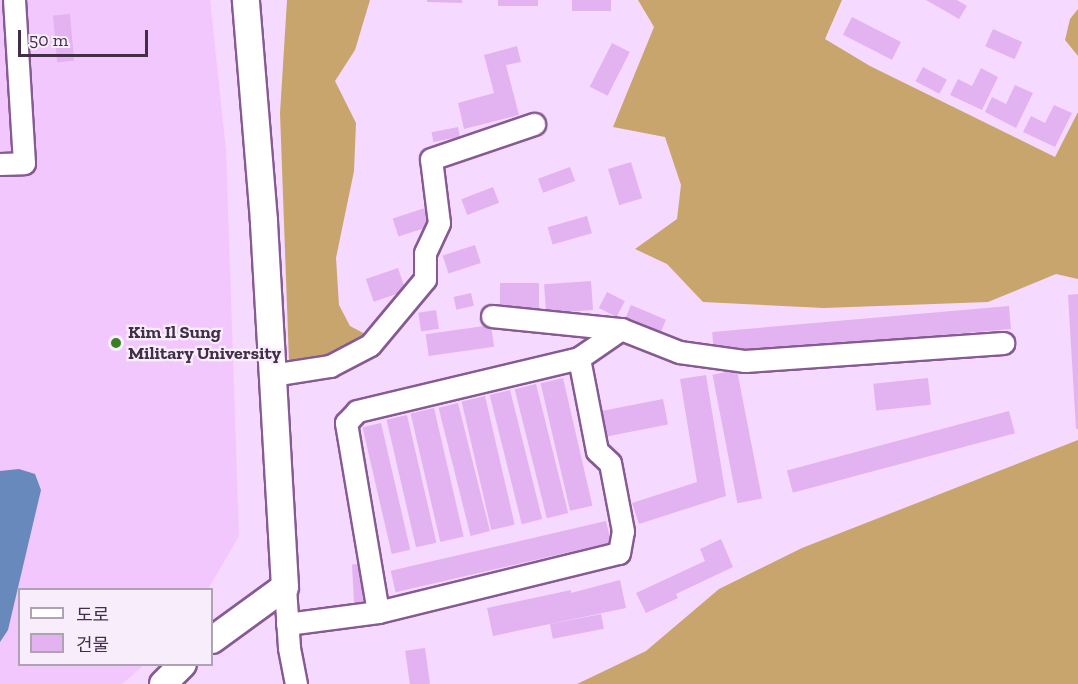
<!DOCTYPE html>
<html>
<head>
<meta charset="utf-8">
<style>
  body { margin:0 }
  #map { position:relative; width:1078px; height:684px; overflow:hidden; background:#f6d9ff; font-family:"Zilla Slab","Noto Sans KR",serif }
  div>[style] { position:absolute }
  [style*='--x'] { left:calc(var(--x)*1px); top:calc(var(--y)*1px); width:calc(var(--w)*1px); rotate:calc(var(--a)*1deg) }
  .built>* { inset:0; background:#f2c7fe }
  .forest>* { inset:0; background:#c8a56c }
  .water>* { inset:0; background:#6889bb }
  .building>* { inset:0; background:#e3b3f1; transform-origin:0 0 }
  .roads { filter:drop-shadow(2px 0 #865a92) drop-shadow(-2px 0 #865a92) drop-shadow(0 2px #865a92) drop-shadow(0 -2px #865a92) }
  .minor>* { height:21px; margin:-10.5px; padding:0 10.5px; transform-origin:10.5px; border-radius:10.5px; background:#fff }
  .major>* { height:26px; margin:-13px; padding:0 13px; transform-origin:13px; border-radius:13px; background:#fff }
  .dots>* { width:16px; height:16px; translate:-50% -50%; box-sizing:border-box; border:3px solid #f8eefb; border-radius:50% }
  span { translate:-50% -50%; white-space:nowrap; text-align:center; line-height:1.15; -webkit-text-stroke:4.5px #f8eefb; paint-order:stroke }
  .poi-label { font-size:18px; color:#422f47; font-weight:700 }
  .left { translate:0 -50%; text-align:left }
  .legend { position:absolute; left:18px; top:588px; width:195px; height:78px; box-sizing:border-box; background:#f8eefb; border:2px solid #afa2b3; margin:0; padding:8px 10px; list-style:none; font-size:18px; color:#422f47 }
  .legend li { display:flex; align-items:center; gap:12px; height:30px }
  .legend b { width:30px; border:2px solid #afa2b3 }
  .scale { position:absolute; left:18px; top:30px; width:130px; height:27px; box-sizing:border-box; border:3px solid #422f47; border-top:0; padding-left:8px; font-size:18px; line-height:21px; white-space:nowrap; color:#422f47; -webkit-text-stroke:4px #f8eefb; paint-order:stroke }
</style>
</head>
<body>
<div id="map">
  <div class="built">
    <i style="clip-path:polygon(0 0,210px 0,226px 150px,239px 536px,208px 589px,20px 590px,20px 664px,144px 665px,122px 684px,0 684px)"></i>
  </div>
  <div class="forest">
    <i style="clip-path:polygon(287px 0,370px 0,355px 50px,335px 81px,356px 123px,354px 171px,336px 258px,339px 305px,350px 326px,369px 336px,336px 356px,289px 361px,280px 113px)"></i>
    <i style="clip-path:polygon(638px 0,842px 0,825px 39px,870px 66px,1055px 157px,1078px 112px,1078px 279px,1056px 274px,988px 302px,824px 308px,703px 302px,667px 264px,635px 249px,677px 219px,681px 185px,665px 137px,613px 127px,654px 27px)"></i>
    <i style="clip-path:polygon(1078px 9px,1078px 56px,1065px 40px,1070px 19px)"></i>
    <i style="clip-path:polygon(1078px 440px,1078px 684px,577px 684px,646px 651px,719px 589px,802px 548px)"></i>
  </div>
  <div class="water">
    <i style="clip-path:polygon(19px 469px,35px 474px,41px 490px,8px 630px,0 642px,0 471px)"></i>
  </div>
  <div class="building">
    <i style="clip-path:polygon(427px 0,462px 0,462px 3px,427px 2px)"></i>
    <i style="left:498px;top:0;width:40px;height:6px"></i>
    <i style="left:572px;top:0;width:39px;height:11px"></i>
    <i style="clip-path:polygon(926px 0,957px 0,967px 6px,959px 19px)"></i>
    <i style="left:70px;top:14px;width:47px;height:17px;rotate:85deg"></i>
    <i style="left:852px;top:17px;width:55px;height:20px;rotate:27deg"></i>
    <i style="left:993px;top:29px;width:32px;height:19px;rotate:24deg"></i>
    <i style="left:612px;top:43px;width:20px;height:49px;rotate:27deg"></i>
    <i style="clip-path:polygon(517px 46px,521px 62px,506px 65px,519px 115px,464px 129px,458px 103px,494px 93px,484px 55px)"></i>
    <i style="left:923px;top:67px;width:27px;height:16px;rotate:28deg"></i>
    <i style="clip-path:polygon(981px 68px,998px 77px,982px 110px,950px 95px,958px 79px,972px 86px)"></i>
    <i style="clip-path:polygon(1015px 85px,1033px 93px,1016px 128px,985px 112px,992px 97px,1006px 104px)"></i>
    <i style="clip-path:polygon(1054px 105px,1072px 113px,1055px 147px,1023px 132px,1031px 116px,1045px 123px)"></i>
    <i style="left:458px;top:127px;width:10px;height:27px;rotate:79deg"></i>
    <i style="left:631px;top:162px;width:38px;height:24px;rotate:73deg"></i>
    <i style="left:570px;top:167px;width:15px;height:34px;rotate:70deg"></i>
    <i style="left:493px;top:187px;width:17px;height:34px;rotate:69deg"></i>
    <i style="left:425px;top:208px;width:19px;height:34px;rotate:72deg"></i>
    <i style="left:587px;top:216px;width:18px;height:41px;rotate:74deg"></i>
    <i style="left:475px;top:245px;width:19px;height:34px;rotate:72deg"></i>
    <i style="left:398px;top:268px;width:24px;height:34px;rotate:71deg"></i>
    <i style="left:591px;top:281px;width:29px;height:47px;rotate:86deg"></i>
    <i style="left:500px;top:283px;width:39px;height:28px"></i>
    <i style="left:607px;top:292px;width:20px;height:18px;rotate:27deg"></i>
    <i style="left:471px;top:293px;width:13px;height:18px;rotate:77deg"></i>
    <i style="clip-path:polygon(1078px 294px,1078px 429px,1076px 429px,1068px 295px)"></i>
    <i style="left:631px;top:305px;width:38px;height:16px;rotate:23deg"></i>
    <i style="left:1009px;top:306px;width:23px;height:298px;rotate:85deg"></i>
    <i style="left:436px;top:310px;width:19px;height:18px;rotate:81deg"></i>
    <i style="left:491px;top:325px;width:22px;height:66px;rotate:82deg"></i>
    <i style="left:737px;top:370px;width:131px;height:25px;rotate:79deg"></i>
    <i style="clip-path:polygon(706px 375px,726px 496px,639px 524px,632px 503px,697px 482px,680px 379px)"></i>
    <i style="left:563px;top:378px;width:131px;height:23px;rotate:77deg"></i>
    <i style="left:928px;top:378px;width:27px;height:55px;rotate:84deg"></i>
    <i style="left:536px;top:384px;width:133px;height:22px;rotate:76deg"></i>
    <i style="left:510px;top:390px;width:133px;height:21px;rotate:76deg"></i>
    <i style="left:485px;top:396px;width:132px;height:24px;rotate:77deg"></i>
    <i style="left:663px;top:399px;width:26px;height:65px;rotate:79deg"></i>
    <i style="left:458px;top:403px;width:132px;height:20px;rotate:76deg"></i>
    <i style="left:434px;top:408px;width:132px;height:24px;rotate:77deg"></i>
    <i style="left:1009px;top:411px;width:23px;height:230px;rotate:75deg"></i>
    <i style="left:407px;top:415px;width:131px;height:21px;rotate:77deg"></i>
    <i style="left:381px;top:423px;width:130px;height:19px;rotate:77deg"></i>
    <i style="left:606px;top:521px;width:22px;height:221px;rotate:77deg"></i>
    <i style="clip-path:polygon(721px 539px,733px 567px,676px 594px,678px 598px,646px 613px,636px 593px,705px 561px,700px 549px)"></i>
    <i style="left:361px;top:564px;width:38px;height:9px;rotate:87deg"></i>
    <i style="clip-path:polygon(620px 580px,626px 608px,493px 636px,487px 608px,571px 590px,571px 593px)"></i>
    <i style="left:601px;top:614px;width:15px;height:52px;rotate:79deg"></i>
    <i style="left:425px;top:648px;width:36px;height:20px;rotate:82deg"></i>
  </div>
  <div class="roads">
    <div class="minor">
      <i style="--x:0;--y:164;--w:24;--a:-2"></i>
      <i style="--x:24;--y:163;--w:163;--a:-93.5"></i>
      <i style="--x:492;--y:316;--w:130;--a:5.8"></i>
      <i style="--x:272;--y:375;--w:59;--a:-8.8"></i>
      <i style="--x:330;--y:366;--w:45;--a:-27.7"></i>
      <i style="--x:370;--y:345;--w:86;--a:-50.2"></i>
      <i style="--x:425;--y:279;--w:26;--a:-90"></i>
      <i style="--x:425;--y:253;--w:33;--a:-65"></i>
      <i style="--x:439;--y:223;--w:64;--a:-97.1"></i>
      <i style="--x:431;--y:159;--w:109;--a:-18.8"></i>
      <i style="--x:285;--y:587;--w:61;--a:86.2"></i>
      <i style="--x:289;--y:648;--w:37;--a:79"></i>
      <i style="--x:378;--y:612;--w:192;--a:-99.6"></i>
      <i style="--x:346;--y:423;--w:16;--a:-47"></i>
      <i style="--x:357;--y:411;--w:228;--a:-13.4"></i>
      <i style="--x:287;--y:624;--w:92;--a:-7.5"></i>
      <i style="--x:378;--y:612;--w:248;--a:-13.8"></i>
      <i style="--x:619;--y:553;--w:22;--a:-80"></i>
      <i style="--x:623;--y:531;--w:69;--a:-100.8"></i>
      <i style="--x:610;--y:463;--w:18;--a:-137"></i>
      <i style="--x:597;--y:451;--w:95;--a:-101"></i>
      <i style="--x:579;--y:358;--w:51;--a:-34.6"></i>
      <i style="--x:621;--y:329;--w:62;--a:21.6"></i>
      <i style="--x:679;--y:352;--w:67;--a:7.8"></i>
      <i style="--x:745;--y:361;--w:259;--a:-4"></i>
    </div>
    <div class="major">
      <i style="--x:212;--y:640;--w:90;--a:-36"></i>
      <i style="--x:285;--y:587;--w:367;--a:-93.3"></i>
      <i style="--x:264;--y:221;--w:222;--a:-94.7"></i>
      <i style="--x:163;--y:684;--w:28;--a:-45"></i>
    </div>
  </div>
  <div class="dots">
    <i style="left:116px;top:343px;background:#3a7f22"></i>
  </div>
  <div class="poi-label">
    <span class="left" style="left:128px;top:343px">Kim Il Sung<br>Military University</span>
  </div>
  <ul class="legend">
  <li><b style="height:8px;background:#fff"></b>도로</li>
  <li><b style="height:16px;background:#e3b3f1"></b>건물</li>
  </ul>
  <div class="scale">50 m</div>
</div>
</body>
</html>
